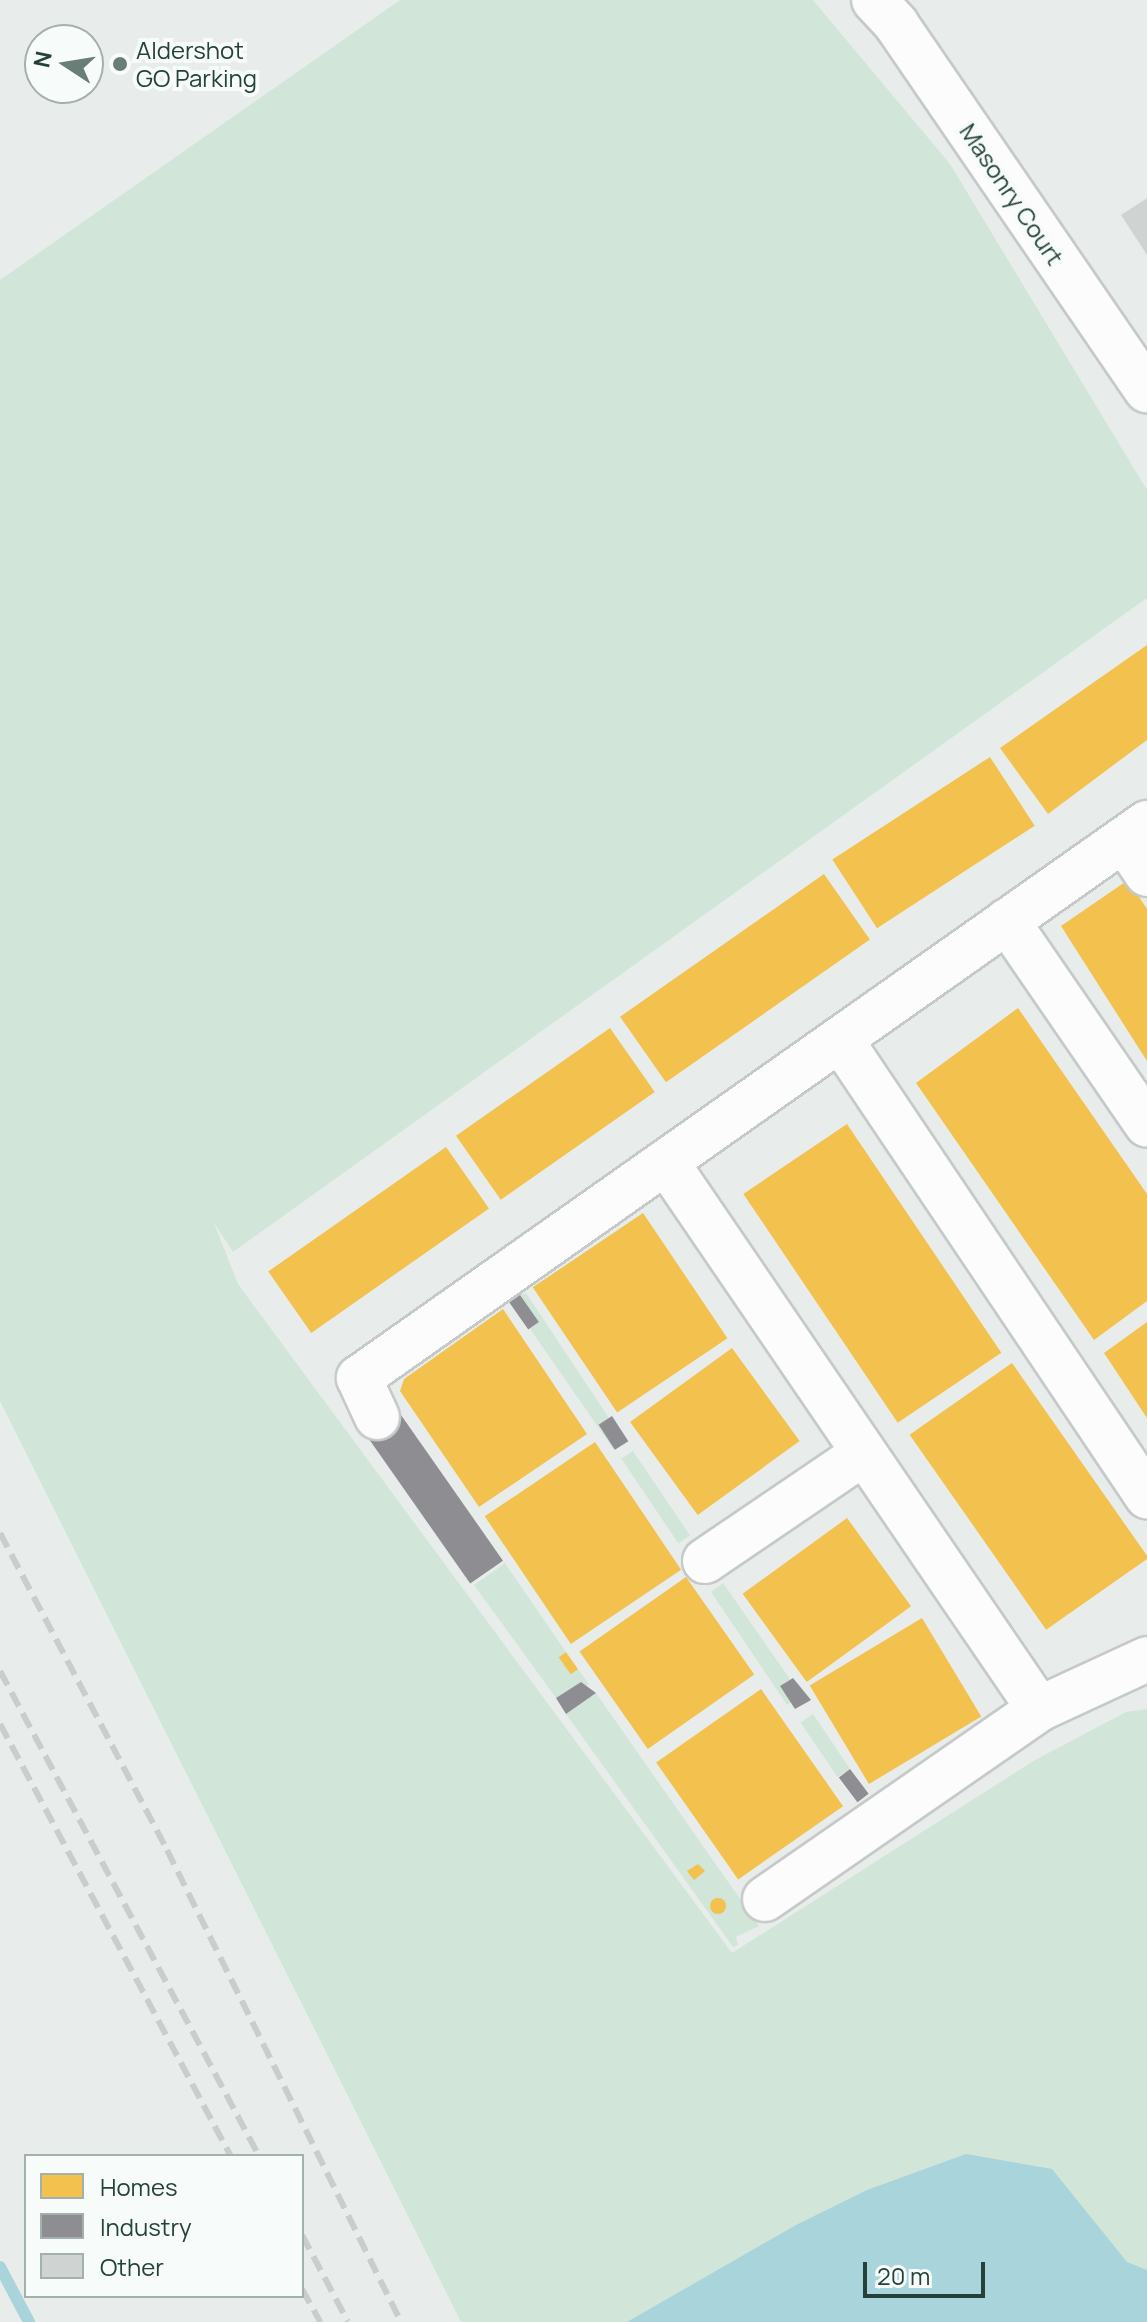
<!DOCTYPE html>
<html>
<head>
<meta charset="utf-8">
<style>
  body { margin:0 }
  #map { position:relative; width:1147px; height:2322px; overflow:hidden; background:#e8edeb; font-family:Manrope,sans-serif }
  div>[style] { position:absolute }
  [style*='--x'] { left:calc(var(--x)*1px); top:calc(var(--y)*1px); width:calc(var(--w)*1px); rotate:calc(var(--a)*1deg) }
  .green>* { inset:0; background:#d1e6d8; transform-origin:0 0 }
  .water>* { inset:0; background:#a9d4db }
  .homes>* { inset:0; background:#f2c14e; transform-origin:0 0 }
  .round { border-radius:50% }
  .industry>* { inset:0; background:#8d8d92; transform-origin:0 0 }
  .stream>* { height:12px; margin:-6px; padding:0 6px; transform-origin:6px; border-radius:6px; background:#a9d4db }
  .building>* { inset:0; background:#cfd4d2 }
  .roads { filter:drop-shadow(2px 0 #c5cac8) drop-shadow(-2px 0 #c5cac8) drop-shadow(0 2px #c5cac8) drop-shadow(0 -2px #c5cac8) }
  .minor>* { height:44px; margin:-22px; padding:0 22px; transform-origin:22px; border-radius:22px; background:#fcfcfc }
  .rail>* { height:6px; margin-top:-3px; transform-origin:0; background:repeating-linear-gradient(90deg,#c9cdcc 0 16px,transparent 0 24px) }
  .dots>* { width:22px; height:22px; translate:-50% -50%; box-sizing:border-box; border:4px solid #f7fbf9; border-radius:50% }
  span { translate:-50% -50%; white-space:nowrap; text-align:center; line-height:1.15; -webkit-text-stroke:8px #f7fbf9; paint-order:stroke }
  .poi-label { font-size:24px; color:#24423a }
  .left { translate:0 -50%; text-align:left }
  .street-label { font-size:24px; color:#24423a }
  .legend { position:absolute; left:24px; top:2154px; width:280px; height:144px; box-sizing:border-box; background:#f7fbf9; border:2px solid #a3b1ad; margin:0; padding:10px 14px; list-style:none; font-size:24px; color:#24423a }
  .legend li { display:flex; align-items:center; gap:16px; height:40px }
  .legend b { width:40px; border:2px solid #a3b1ad }
  .north { position:absolute; left:24px; top:24px; width:80px; height:80px; box-sizing:border-box; background:#f7fbf9; border:2px solid #a3b1ad; border-radius:50%; rotate:282deg; font-size:22px; font-weight:700; line-height:32px; text-align:center; color:#24423a }
  .north::after { content:''; display:block; margin:auto; width:28px; height:36px; background:#697e78; clip-path:polygon(50% 0,100% 100%,50% 72%,0 100%) }
  .scale { position:absolute; left:863px; top:2262px; width:122px; height:36px; box-sizing:border-box; border:4px solid #24423a; border-top:0; padding-left:10px; font-size:24px; line-height:28px; white-space:nowrap; color:#24423a; -webkit-text-stroke:6px #f7fbf9; paint-order:stroke }
</style>
</head>
<body>
<div id="map">
  <div class="green">
    <i style="clip-path:polygon(400px 0,813px 0,950px 164px,1147px 490px,1147px 598px,233px 1252px,214px 1223px,238px 1284px,732px 1953px,1035px 1760px,1126px 1712px,1147px 1709px,1147px 2322px,461px 2322px,0 1401px,0 280px)"></i>
    <i style="clip-path:polygon(526px 1293px,609px 1418px,599px 1426px,616px 1449px,614px 1450px,530px 1329px,539px 1322px,520px 1295px)"></i>
    <i style="left:633px;top:1451px;width:102px;height:14px;rotate:56deg"></i>
    <i style="clip-path:polygon(505px 1563px,566px 1652px,559px 1657px,570px 1673px,578px 1669px,589px 1684px,584px 1688px,581px 1682px,556px 1698px,474px 1585px)"></i>
    <i style="clip-path:polygon(723px 1583px,790px 1679px,780px 1687px,791px 1702px,787px 1705px,711px 1592px)"></i>
    <i style="clip-path:polygon(596px 1693px,759px 1926px,736px 1937px,738px 1945px,733px 1947px,566px 1714px)"></i>
    <i style="left:813px;top:1714px;width:66px;height:15px;rotate:56deg"></i>
  </div>
  <div class="water">
    <i style="clip-path:polygon(966px 2154px,1052px 2169px,1127px 2262px,1147px 2270px,1147px 2322px,627px 2322px,796px 2225px,867px 2190px)"></i>
  </div>
  <div class="homes">
    <i style="clip-path:polygon(1147px 645px,1147px 740px,1048px 814px,1000px 748px)"></i>
    <i style="left:990px;top:757px;width:82px;height:188px;rotate:57deg"></i>
    <i style="left:824px;top:874px;width:80px;height:249px;rotate:55deg"></i>
    <i style="clip-path:polygon(1128px 880px,1147px 909px,1147px 1061px,1061px 926px)"></i>
    <i style="clip-path:polygon(1018px 1008px,1147px 1194px,1147px 1301px,1094px 1340px,916px 1083px)"></i>
    <i style="left:610px;top:1028px;width:78px;height:188px;rotate:55deg"></i>
    <i style="left:847px;top:1124px;width:276px;height:125px;rotate:56deg"></i>
    <i style="left:446px;top:1147px;width:75px;height:217px;rotate:55deg"></i>
    <i style="left:643px;top:1213px;width:151px;height:133px;rotate:56deg"></i>
    <i style="clip-path:polygon(503px 1309px,587px 1434px,479px 1507px,400px 1391px,404px 1379px)"></i>
    <i style="clip-path:polygon(1147px 1322px,1147px 1418px,1104px 1353px)"></i>
    <i style="left:732px;top:1348px;width:115px;height:126px;rotate:54deg"></i>
    <i style="left:1012px;top:1363px;width:238px;height:125px;rotate:55deg"></i>
    <i style="left:595px;top:1442px;width:154px;height:133px;rotate:56deg"></i>
    <i style="left:847px;top:1518px;width:109px;height:129px;rotate:54deg"></i>
    <i style="left:686px;top:1577px;width:119px;height:130px;rotate:55deg"></i>
    <i style="left:922px;top:1618px;width:115px;height:131px;rotate:59deg"></i>
    <i style="left:566px;top:1652px;width:21px;height:9px;rotate:55deg"></i>
    <i style="left:761px;top:1689px;width:143px;height:128px;rotate:55deg"></i>
    <i style="clip-path:polygon(698px 1864px,705px 1871px,694px 1880px,687px 1871px)"></i>
    <i class="round" style="left:710px;top:1898px;width:16px;height:16px"></i>
  </div>
  <div class="industry">
    <i style="left:520px;top:1295px;width:33px;height:13px;rotate:55deg"></i>
    <i style="left:394px;top:1405px;width:190px;height:40px;rotate:55deg"></i>
    <i style="left:612px;top:1416px;width:30px;height:16px;rotate:57deg"></i>
    <i style="clip-path:polygon(793px 1678px,811px 1700px,795px 1709px,780px 1686px)"></i>
    <i style="clip-path:polygon(581px 1682px,596px 1693px,566px 1714px,556px 1698px)"></i>
    <i style="left:850px;top:1769px;width:31px;height:14px;rotate:53deg"></i>
  </div>
  <div class="stream">
    <i style="--x:0;--y:2267;--w:62;--a:62.2"></i>
  </div>
  <div class="building">
    <i style="clip-path:polygon(1147px 198px,1147px 255px,1121px 215px)"></i>
  </div>
  <div class="roads">
    <div class="minor">
      <i style="--x:874;--y:0;--w:33;--a:47"></i>
      <i style="--x:896;--y:24;--w:444;--a:55.6"></i>
      <i style="--x:1124;--y:840;--w:41;--a:55.9"></i>
      <i style="--x:1007;--y:921;--w:247;--a:55.5"></i>
      <i style="--x:840;--y:1039;--w:551;--a:56.11"></i>
      <i style="--x:666;--y:1162;--w:662;--a:55.71"></i>
      <i style="--x:377;--y:1417;--w:43;--a:-114.8"></i>
      <i style="--x:359;--y:1378;--w:964;--a:-35.16"></i>
      <i style="--x:705;--y:1561;--w:192;--a:-34.2"></i>
      <i style="--x:765;--y:1899;--w:333;--a:-34.7"></i>
      <i style="--x:1039;--y:1709;--w:119;--a:-24.8"></i>
    </div>
  </div>
  <div class="rail">
    <i style="--x:0;--y:1533;--w:358;--a:62.2"></i>
    <i style="--x:167;--y:1850;--w:527;--a:63.63"></i>
    <i style="--x:0;--y:1671;--w:550;--a:61.9"></i>
    <i style="--x:0;--y:1724;--w:490;--a:61.9"></i>
    <i style="--x:302;--y:2235;--w:98;--a:62.1"></i>
    <i style="--x:302;--y:2289;--w:38;--a:61"></i>
  </div>
  <div class="dots">
    <i style="left:120px;top:64px;background:#697e78"></i>
  </div>
  <div class="poi-label">
    <span class="left" style="left:136px;top:64px">Aldershot<br>GO Parking</span>
  </div>
  <div class="street-label">
    <span style="left:1012px;top:194px;rotate:56deg">Masonry Court</span>
  </div>
  <ul class="legend">
  <li><b style="height:22px;background:#f2c14e"></b>Homes</li>
  <li><b style="height:22px;background:#8d8d92"></b>Industry</li>
  <li><b style="height:22px;background:#cfd4d2"></b>Other</li>
  </ul>
  <div class="north">N</div>
  <div class="scale">20 m</div>
</div>
</body>
</html>
